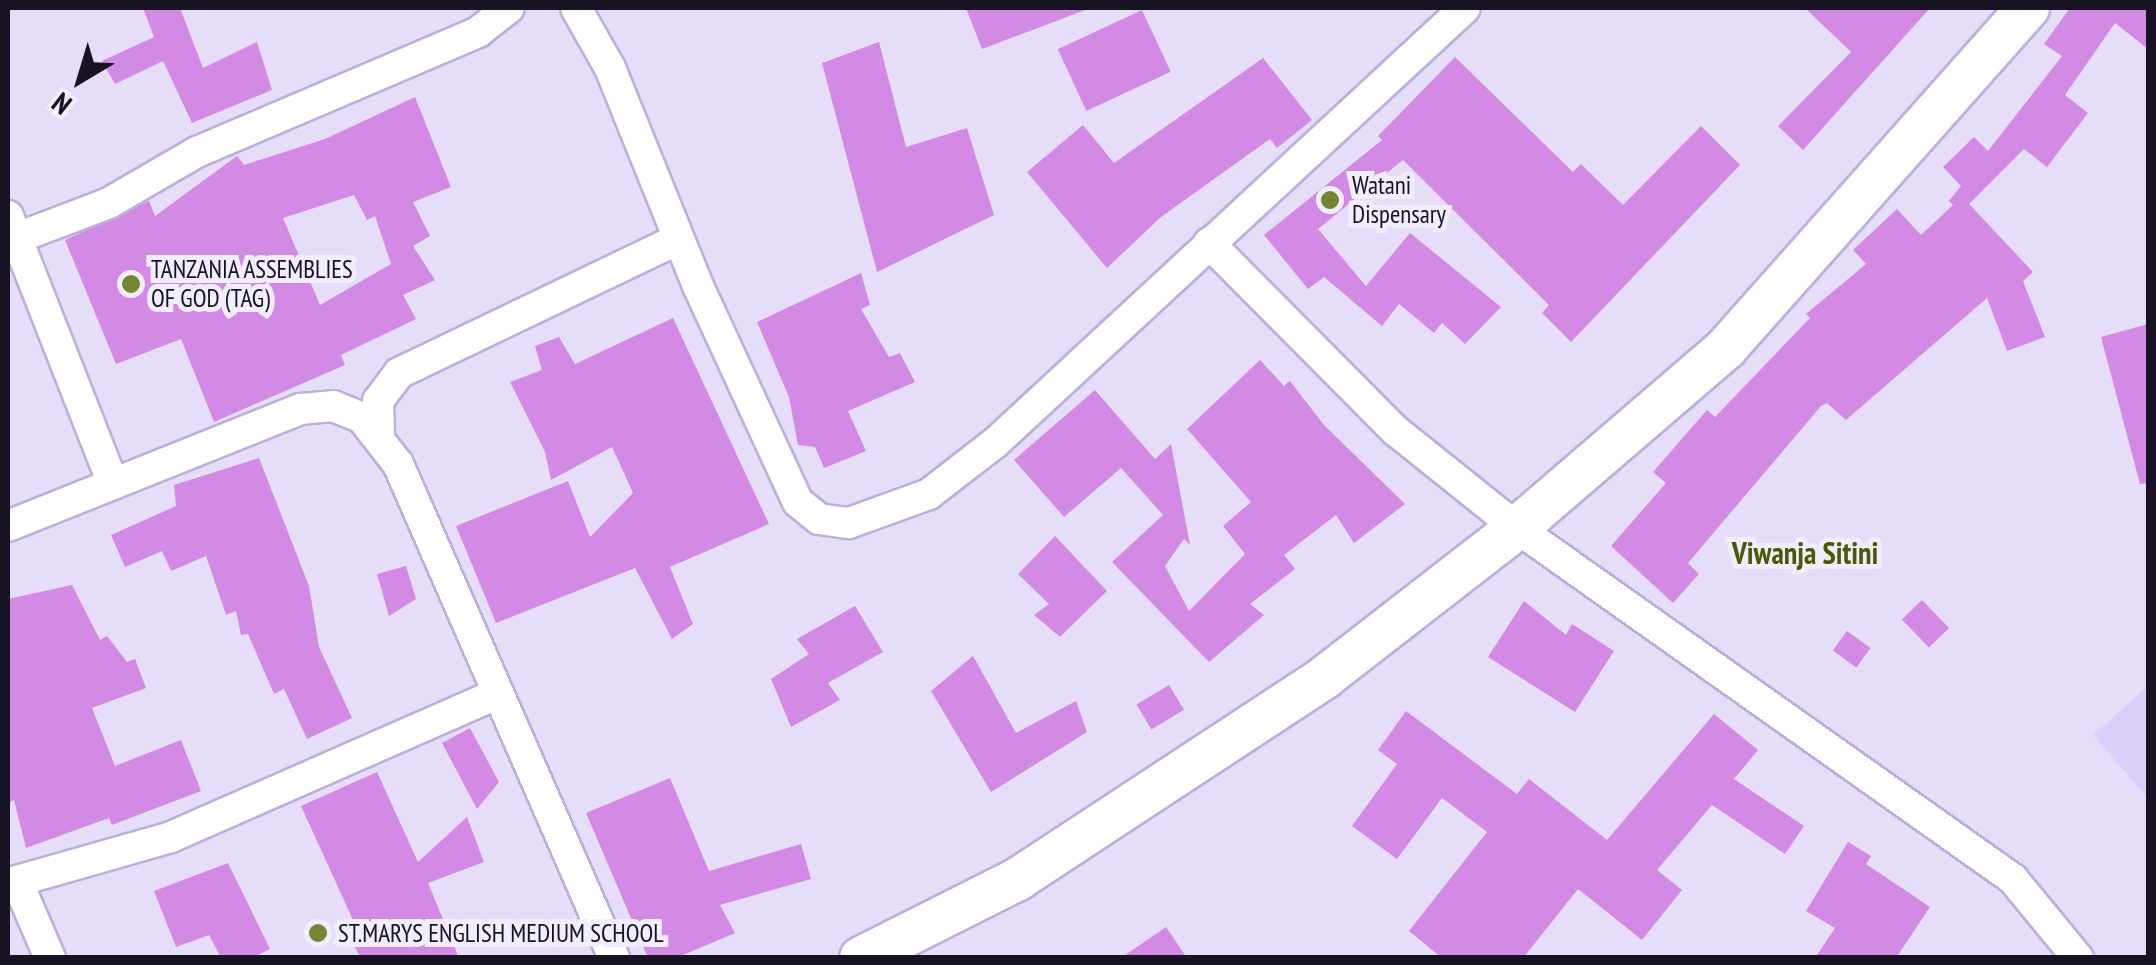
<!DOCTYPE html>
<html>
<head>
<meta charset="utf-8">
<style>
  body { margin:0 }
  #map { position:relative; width:2156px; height:965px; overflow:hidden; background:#e6ddf9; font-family:"PT Sans Narrow",sans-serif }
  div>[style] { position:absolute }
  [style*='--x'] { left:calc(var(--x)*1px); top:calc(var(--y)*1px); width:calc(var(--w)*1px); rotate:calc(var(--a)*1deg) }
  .built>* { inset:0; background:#dccffa }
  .building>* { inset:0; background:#d38ae5; transform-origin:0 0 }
  .roads { filter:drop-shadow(2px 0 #bdafdc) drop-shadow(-2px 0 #bdafdc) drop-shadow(0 2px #bdafdc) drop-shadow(0 -2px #bdafdc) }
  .street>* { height:30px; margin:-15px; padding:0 15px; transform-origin:15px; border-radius:15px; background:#fff }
  .secondary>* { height:42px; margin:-21px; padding:0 21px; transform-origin:21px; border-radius:21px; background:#fff }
  .dots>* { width:28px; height:28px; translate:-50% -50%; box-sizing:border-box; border:5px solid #f2ecff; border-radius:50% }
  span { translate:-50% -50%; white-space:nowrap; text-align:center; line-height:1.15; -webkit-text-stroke:10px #f2ecff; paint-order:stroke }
  .poi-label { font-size:25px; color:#181323 }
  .left { translate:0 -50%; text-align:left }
  .quarter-label { font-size:30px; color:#4b5805; font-weight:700 }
  .frame { position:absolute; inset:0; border:10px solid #181323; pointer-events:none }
  .north { position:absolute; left:30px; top:30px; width:100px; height:100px; -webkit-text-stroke:8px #f2ecff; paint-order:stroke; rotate:218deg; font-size:28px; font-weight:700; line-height:40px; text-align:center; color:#181323 }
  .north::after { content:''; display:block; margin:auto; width:35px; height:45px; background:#181323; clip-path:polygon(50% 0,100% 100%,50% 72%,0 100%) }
</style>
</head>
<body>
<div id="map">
  <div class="built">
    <i style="clip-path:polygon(2148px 686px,2148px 798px,2093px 735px)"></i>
  </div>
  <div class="building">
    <i style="clip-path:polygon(143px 8px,180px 8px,203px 68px,257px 42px,272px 90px,192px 123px,163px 61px,115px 84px,102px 61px,154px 37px)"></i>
    <i style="clip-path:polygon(966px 8px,1085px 8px,1085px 10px,982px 49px)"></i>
    <i style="clip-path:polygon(1805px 8px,1930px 8px,1803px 150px,1778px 126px,1851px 52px)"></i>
    <i style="clip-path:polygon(2070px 8px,2148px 8px,2148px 49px,2115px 23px,2065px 95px,2088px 113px,2047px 167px,2024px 149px,1969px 204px,2033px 272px,2023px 281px,2045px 337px,2007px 351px,1987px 298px,1846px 420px,1827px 403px,1821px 406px,1688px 563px,1699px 574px,1673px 603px,1611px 546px,1666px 483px,1653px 472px,1707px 410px,1715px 417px,1810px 318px,1806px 314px,1866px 264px,1853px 250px,1897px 209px,1921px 235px,1953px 205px,1949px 201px,1961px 186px,1943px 167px,1974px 137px,1988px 151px,2062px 56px,2044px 44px)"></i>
    <i style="left:1142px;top:10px;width:68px;height:93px;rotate:65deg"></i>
    <i style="clip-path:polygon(879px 42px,906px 147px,967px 128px,994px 215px,877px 272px,822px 63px)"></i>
    <i style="clip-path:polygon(1455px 57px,1573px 172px,1581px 164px,1623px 205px,1701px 126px,1740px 165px,1571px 342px,1542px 313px,1549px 305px,1403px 160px,1318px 229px,1366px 286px,1410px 233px,1501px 307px,1465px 344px,1442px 323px,1434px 333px,1399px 304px,1382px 326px,1324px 277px,1308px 289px,1264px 235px,1382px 140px,1378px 136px)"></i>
    <i style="clip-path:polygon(1263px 58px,1312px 120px,1277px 148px,1270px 139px,1161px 217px,1107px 268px,1027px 172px,1083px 125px,1114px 163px)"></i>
    <i style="clip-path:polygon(evenodd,415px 97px,451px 187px,413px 202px,430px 236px,413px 246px,435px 280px,403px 295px,416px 319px,341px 355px,345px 365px,214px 422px,181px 339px,116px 364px,65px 240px,149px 201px,155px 216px,237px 156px,244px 165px,325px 139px,415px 97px,354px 195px,367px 220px,375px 216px,391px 264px,320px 305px,283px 218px,354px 195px)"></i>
    <i style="clip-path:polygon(861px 273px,870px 305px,861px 309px,889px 357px,900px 353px,915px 382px,848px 411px,866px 451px,824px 468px,815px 447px,798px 445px,789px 397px,757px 322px)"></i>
    <i style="clip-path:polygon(673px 318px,769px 524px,670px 567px,693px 624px,672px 639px,635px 568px,496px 623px,456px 526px,568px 481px,590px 537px,633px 493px,612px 447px,551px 480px,545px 452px,510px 382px,542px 370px,535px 346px,559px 337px,575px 364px)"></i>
    <i style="clip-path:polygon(2148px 324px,2148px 483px,2140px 484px,2101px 337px)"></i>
    <i style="clip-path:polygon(1260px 360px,1284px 386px,1290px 381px,1324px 425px,1405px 504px,1354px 543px,1336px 515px,1284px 555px,1295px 569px,1250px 604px,1264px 615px,1209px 662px,1112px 562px,1163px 515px,1121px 468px,1064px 517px,1014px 460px,1095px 390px,1155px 459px,1171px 444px,1190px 545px,1184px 539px,1165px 566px,1189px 611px,1245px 554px,1223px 526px,1251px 502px,1187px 429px)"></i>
    <i style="clip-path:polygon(259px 458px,309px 586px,319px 647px,352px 718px,307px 739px,284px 689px,274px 694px,248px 634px,241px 635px,236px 611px,226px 615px,206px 556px,171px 571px,162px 551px,125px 567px,111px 535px,176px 506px,174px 485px)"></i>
    <i style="clip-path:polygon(1055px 536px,1107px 591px,1060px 637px,1034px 615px,1049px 604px,1018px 574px)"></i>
    <i style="clip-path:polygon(406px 566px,416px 599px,389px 616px,377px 574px)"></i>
    <i style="clip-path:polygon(72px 585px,100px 640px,107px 636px,127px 662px,135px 659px,146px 688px,92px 708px,115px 766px,181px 740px,201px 791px,112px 825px,109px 818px,26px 848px,14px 800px,8px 803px,8px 599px)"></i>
    <i style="left:1922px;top:600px;width:39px;height:28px;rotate:46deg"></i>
    <i style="clip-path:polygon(1524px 601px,1566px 635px,1572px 624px,1614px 651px,1575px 712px,1488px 657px)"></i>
    <i style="clip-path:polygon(855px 606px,883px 652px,828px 683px,840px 700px,791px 727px,771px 679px,809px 654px,797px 639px)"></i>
    <i style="left:1847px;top:631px;width:29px;height:24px;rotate:36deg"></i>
    <i style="clip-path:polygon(973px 656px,1016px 733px,1076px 701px,1087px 732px,991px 792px,931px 691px)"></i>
    <i style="left:1169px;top:685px;width:29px;height:38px;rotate:59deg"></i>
    <i style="clip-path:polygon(1406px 711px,1517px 794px,1529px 779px,1607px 840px,1714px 714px,1758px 750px,1734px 779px,1804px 826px,1785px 854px,1712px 805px,1657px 870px,1682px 890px,1642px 940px,1578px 889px,1523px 958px,1442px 958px,1409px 931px,1487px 832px,1442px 798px,1397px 859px,1352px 826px,1397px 764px,1378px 750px)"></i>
    <i style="clip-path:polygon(470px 728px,499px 782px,477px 809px,442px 743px)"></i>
    <i style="clip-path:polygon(377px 772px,418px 862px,467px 817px,484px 862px,428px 883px,459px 958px,361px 958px,347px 933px,358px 931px,301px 806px)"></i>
    <i style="clip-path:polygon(670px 778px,709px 871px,801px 844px,811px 879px,720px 905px,735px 933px,676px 958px,648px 958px,586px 813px)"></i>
    <i style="clip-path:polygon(1848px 842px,1871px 856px,1866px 864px,1930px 907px,1896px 958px,1815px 958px,1835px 928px,1806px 911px)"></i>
    <i style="clip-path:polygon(228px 863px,270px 949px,252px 958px,221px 958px,209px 935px,176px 947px,154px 891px)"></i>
    <i style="clip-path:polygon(1166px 927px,1187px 958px,1121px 958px)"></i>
  </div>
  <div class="roads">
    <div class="street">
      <i style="--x:576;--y:8;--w:69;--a:60.5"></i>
      <i style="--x:610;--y:68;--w:235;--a:68"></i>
      <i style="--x:698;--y:286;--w:238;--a:65.2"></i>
      <i style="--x:798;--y:502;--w:27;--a:39"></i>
      <i style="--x:819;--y:519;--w:30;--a:8"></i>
      <i style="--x:849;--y:523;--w:85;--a:-19.9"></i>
      <i style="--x:929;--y:494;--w:83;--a:-37.7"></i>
      <i style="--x:995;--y:443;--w:640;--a:-42.79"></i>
      <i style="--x:8;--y:216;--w:288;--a:68.6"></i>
      <i style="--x:17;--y:238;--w:98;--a:-20.8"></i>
      <i style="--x:109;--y:203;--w:102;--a:-30.1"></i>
      <i style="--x:197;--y:152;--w:306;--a:-23.1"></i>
      <i style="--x:478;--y:32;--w:39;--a:-38"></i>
      <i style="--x:1209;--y:243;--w:265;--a:45.2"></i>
      <i style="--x:1396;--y:431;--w:155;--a:38.7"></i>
      <i style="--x:1517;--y:528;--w:608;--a:35.29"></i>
      <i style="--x:2013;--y:879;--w:102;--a:50.6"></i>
      <i style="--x:379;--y:432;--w:31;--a:-92"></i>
      <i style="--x:378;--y:401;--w:35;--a:-53"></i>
      <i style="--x:399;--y:373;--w:310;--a:-25.6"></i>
      <i style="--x:8;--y:526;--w:315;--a:-21.8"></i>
      <i style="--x:300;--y:409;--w:33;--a:-5"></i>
      <i style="--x:333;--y:406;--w:31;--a:22"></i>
      <i style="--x:362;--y:418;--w:58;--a:52"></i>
      <i style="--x:398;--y:464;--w:539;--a:66.38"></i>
      <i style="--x:50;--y:958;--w:84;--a:-113.2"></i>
      <i style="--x:17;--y:881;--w:160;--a:-15.9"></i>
      <i style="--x:171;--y:837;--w:356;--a:-23.7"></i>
    </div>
    <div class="secondary">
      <i style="--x:861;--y:958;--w:176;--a:-26.7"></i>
      <i style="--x:1018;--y:879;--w:367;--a:-33.3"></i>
      <i style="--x:1325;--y:677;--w:243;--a:-37.8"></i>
      <i style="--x:1517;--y:528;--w:276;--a:-40.7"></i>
      <i style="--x:1726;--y:348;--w:455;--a:-48.4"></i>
    </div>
  </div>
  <div class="dots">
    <i style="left:1330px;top:200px;background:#758534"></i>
    <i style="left:131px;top:284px;background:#758534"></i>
    <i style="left:318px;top:933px;background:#758534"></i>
  </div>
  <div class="poi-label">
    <span class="left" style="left:1352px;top:200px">Watani<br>Dispensary</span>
    <span class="left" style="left:151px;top:284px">TANZANIA ASSEMBLIES<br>OF GOD (TAG)</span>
    <span class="left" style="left:338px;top:933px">ST.MARYS ENGLISH MEDIUM SCHOOL</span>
  </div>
  <div class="quarter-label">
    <span style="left:1805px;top:553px">Viwanja Sitini</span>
  </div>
  <div class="frame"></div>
  <div class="north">N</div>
</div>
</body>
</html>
